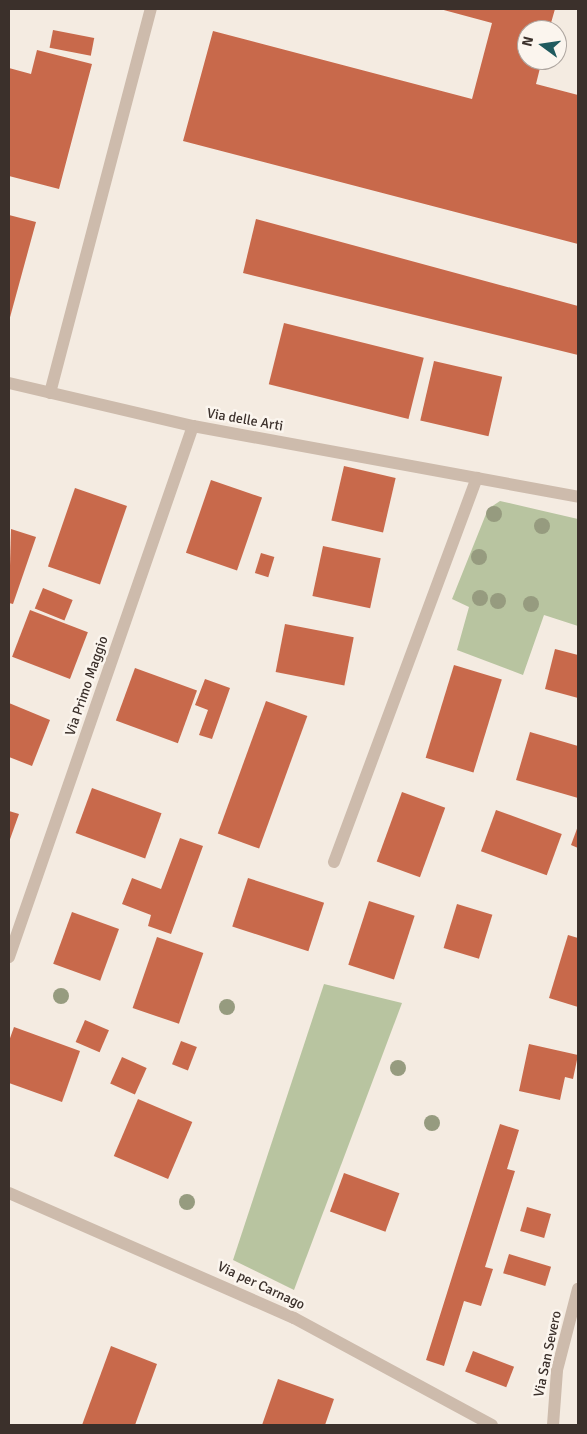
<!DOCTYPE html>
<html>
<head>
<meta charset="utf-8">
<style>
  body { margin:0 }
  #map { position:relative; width:587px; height:1434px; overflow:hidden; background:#f4ebe1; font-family:Signika,sans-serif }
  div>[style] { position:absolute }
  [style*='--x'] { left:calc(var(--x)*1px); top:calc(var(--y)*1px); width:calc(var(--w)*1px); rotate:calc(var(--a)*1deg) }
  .green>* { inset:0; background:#b8c4a0 }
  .building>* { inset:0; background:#c8694b; transform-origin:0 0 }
  .service>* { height:12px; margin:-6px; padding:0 6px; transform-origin:6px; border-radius:6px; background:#cdbbac }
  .minor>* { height:12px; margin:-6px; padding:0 6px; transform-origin:6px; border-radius:6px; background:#cdbbac }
  .trees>* { width:16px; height:16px; margin:-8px; border-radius:50%; background:#969b7f }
  span { translate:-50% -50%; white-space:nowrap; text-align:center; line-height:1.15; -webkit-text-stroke:5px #fbf5ee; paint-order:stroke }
  .street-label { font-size:14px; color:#3b302b }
  .frame { position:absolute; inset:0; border:10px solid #3b302b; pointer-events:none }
  .north { position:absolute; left:517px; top:20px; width:50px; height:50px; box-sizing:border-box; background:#fbf5ee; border:1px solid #aea6a0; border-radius:50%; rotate:284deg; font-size:14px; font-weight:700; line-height:20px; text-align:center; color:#3b302b }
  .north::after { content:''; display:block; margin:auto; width:18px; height:22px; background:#1f5a5e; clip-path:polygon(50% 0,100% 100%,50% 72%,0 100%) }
</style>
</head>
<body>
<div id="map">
  <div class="green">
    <i style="clip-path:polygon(500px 501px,578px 519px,578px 626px,544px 615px,523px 675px,457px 650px,469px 607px,452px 599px,488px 509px)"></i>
    <i style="clip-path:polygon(324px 984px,402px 1003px,294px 1290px,233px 1260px)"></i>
  </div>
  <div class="building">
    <i style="clip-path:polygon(440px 9px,555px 9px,549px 30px,527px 30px,527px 60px,542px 60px,536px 84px,578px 95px,578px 244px,183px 141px,213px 31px,472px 99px,492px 23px)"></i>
    <i style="left:53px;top:30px;width:42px;height:18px;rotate:11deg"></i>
    <i style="clip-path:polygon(37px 50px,92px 64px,59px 189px,9px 176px,9px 68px,31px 74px)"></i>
    <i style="clip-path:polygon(9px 215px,36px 222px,9px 321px)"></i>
    <i style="clip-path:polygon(256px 219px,578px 306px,578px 355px,243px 273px)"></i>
    <i style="left:284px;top:323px;width:144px;height:63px;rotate:14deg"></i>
    <i style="left:434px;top:361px;width:70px;height:61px;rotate:13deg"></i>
    <i style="left:344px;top:466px;width:53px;height:56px;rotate:13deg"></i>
    <i style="left:211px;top:480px;width:54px;height:77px;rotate:19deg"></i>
    <i style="left:75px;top:488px;width:55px;height:83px;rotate:19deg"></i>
    <i style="clip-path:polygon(11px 529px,36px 537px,13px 604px,9px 603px)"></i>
    <i style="left:323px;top:546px;width:59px;height:51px;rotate:12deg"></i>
    <i style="left:261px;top:553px;width:14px;height:21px;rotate:17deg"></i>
    <i style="left:43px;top:588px;width:32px;height:22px;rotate:22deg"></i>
    <i style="left:30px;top:610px;width:62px;height:50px;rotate:21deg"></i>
    <i style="left:285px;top:624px;width:70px;height:49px;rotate:11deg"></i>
    <i style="clip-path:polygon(555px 649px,578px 655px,578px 698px,545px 689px)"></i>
    <i style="left:454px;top:665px;width:50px;height:97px;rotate:17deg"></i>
    <i style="left:135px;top:668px;width:66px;height:56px;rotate:20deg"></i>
    <i style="clip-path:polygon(205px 679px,230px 688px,212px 739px,199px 735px,208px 710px,195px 705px)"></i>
    <i style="left:266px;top:701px;width:44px;height:141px;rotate:20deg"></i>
    <i style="clip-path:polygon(9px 703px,50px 720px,32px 766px,9px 757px)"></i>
    <i style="clip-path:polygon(530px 732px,578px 746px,578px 798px,516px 780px)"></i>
    <i style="left:92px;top:788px;width:74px;height:48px;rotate:20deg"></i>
    <i style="left:402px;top:792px;width:46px;height:74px;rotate:20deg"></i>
    <i style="left:496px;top:810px;width:70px;height:44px;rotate:20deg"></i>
    <i style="clip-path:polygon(9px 811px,19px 814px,9px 842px)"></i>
    <i style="clip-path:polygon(578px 826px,578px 848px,571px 845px)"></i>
    <i style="clip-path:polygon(180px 838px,203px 846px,171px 934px,148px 926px,151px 915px,122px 904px,132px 878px,161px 889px)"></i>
    <i style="left:248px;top:878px;width:80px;height:51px;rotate:18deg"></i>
    <i style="left:369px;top:901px;width:48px;height:67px;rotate:18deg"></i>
    <i style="left:457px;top:904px;width:37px;height:46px;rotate:17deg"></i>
    <i style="left:72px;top:912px;width:50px;height:55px;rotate:20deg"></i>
    <i style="clip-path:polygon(568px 935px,578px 938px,578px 1007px,549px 998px)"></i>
    <i style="left:157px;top:937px;width:49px;height:75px;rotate:19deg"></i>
    <i style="left:85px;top:1020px;width:26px;height:24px;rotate:23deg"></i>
    <i style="clip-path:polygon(14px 1027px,80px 1051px,62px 1102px,9px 1083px,9px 1041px)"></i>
    <i style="left:181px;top:1041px;width:17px;height:25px;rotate:21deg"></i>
    <i style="clip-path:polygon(529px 1044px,578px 1055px,573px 1079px,565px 1077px,560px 1100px,519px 1091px)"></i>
    <i style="left:122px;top:1057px;width:27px;height:29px;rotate:24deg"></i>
    <i style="left:138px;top:1099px;width:59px;height:62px;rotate:23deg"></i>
    <i style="clip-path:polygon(500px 1124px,519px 1130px,507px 1169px,515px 1171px,485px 1267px,493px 1269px,481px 1306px,464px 1301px,444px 1366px,426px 1360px)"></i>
    <i style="left:344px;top:1173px;width:59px;height:41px;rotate:20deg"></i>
    <i style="left:527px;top:1207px;width:25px;height:25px;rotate:16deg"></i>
    <i style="left:509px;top:1254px;width:44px;height:20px;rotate:17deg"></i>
    <i style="clip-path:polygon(111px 1346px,157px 1364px,135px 1425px,82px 1425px)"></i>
    <i style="left:473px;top:1351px;width:44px;height:22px;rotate:21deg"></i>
    <i style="clip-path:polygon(278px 1379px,334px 1399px,325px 1425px,262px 1425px)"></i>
  </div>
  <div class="service">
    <i style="--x:50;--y:393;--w:397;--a:-75.3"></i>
  </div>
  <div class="minor">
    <i style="--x:9;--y:383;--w:189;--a:13.2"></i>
    <i style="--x:193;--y:426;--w:391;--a:10.4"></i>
    <i style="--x:334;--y:862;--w:410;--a:-69.6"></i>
    <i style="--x:9;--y:957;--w:562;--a:-70.89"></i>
    <i style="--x:9;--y:1193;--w:311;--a:23.7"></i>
    <i style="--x:294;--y:1318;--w:225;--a:28.4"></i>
    <i style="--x:553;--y:1425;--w:55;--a:-85.8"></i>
    <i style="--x:557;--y:1370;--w:84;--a:-75.5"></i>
  </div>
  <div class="trees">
    <i style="left:494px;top:514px"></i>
    <i style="left:542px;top:526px"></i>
    <i style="left:479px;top:557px"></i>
    <i style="left:480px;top:598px"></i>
    <i style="left:498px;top:601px"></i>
    <i style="left:531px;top:604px"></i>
    <i style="left:61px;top:996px"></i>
    <i style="left:227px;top:1007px"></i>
    <i style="left:398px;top:1068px"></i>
    <i style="left:432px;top:1123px"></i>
    <i style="left:187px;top:1202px"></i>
  </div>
  <div class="street-label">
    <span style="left:245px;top:420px;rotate:10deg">Via delle Arti</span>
    <span style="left:87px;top:686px;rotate:-71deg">Via Primo Maggio</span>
    <span style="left:261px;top:1286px;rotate:25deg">Via per Carnago</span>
    <span style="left:548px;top:1354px;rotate:-78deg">Via San Severo</span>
  </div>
  <div class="frame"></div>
  <div class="north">N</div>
</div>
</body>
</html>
